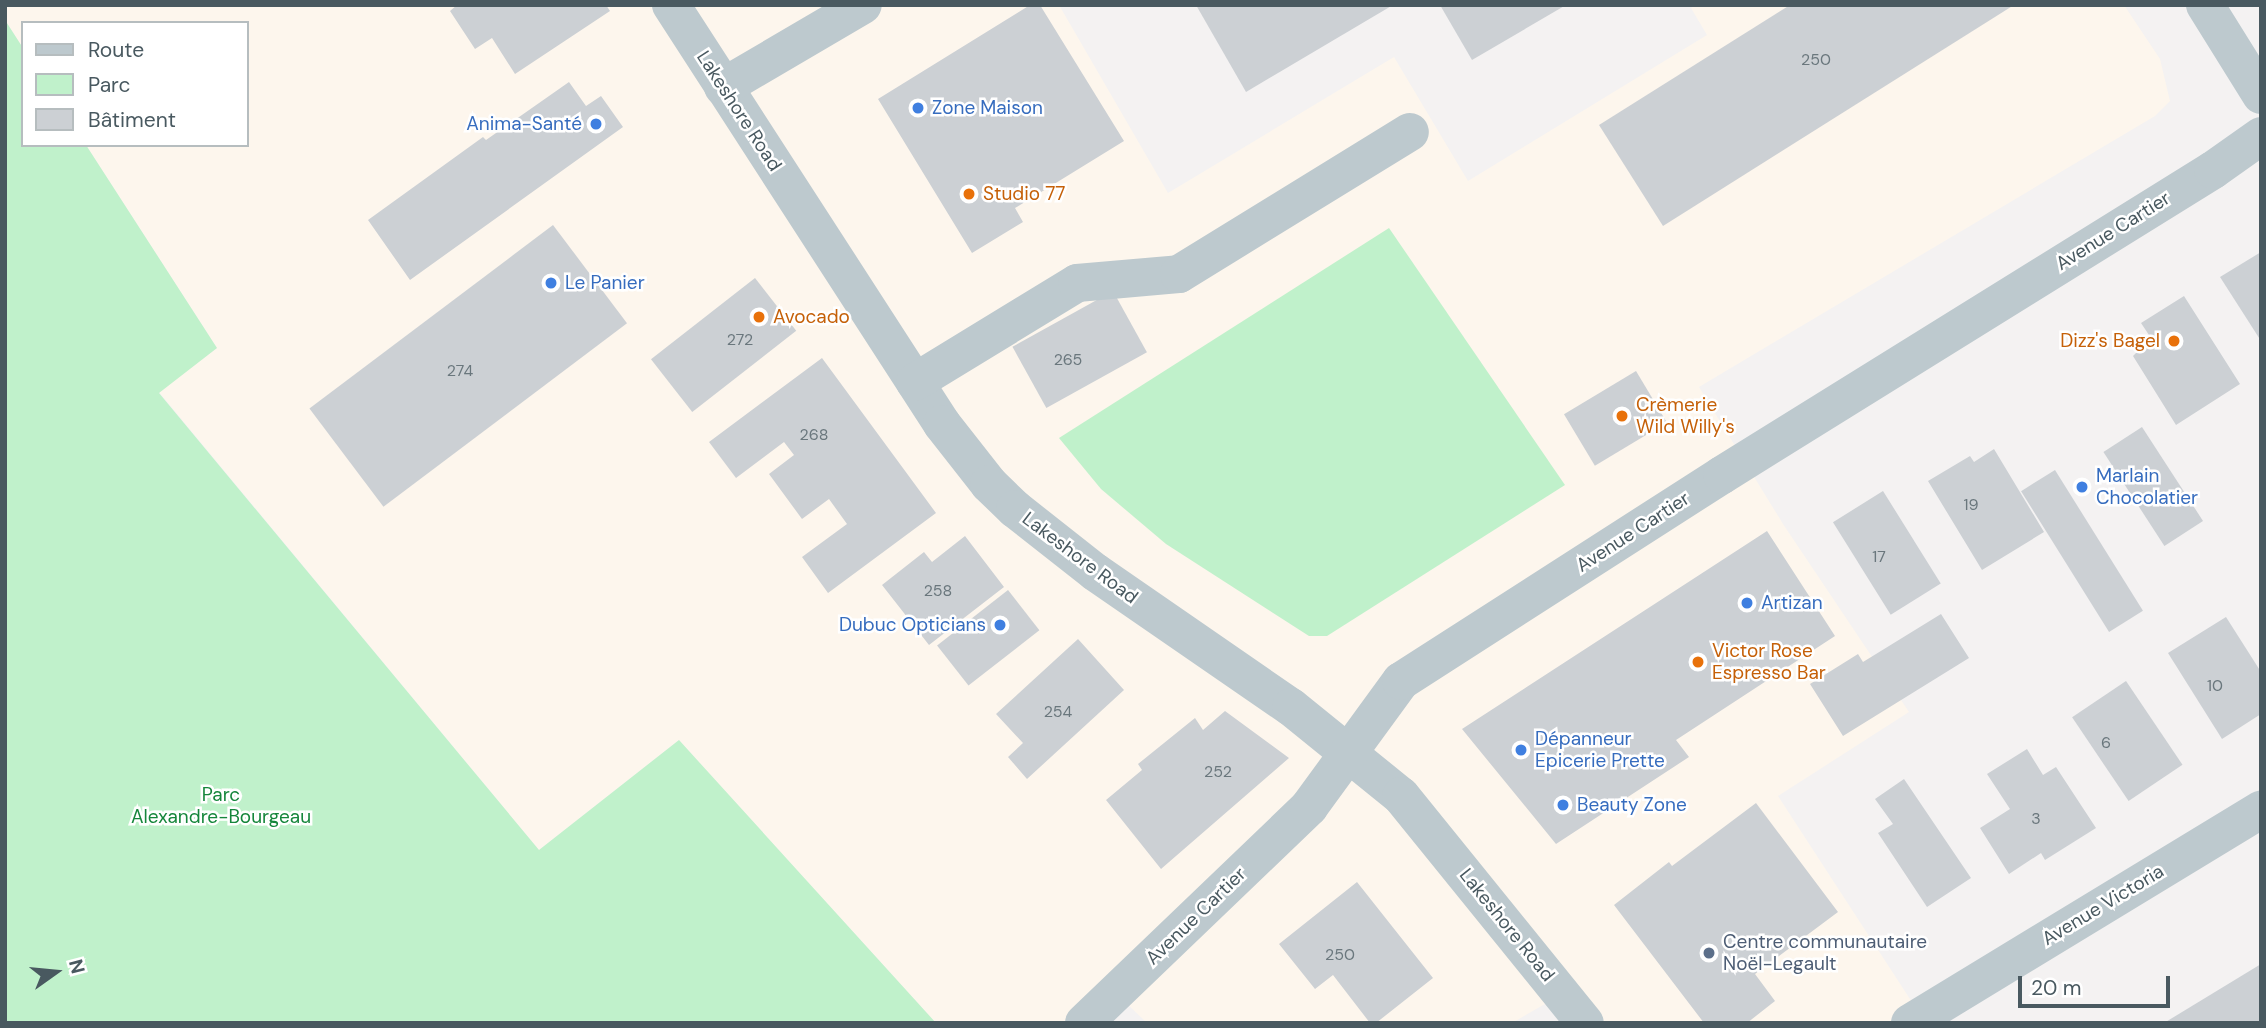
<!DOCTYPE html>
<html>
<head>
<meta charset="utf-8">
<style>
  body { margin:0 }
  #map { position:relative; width:2266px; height:1028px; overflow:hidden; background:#f4f2f2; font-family:"DM Sans",sans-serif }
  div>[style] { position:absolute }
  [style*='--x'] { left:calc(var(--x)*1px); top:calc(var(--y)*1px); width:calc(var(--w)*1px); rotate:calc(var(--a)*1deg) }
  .commercial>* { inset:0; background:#fdf6ed }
  .green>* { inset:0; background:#c0f1cb }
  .building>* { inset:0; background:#ccd0d4; transform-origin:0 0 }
  .minor>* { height:38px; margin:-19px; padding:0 19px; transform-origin:19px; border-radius:19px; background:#bdc9ce }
  .dots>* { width:19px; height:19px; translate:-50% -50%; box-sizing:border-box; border:4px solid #fff; border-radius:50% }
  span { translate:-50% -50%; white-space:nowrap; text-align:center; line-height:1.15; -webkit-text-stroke:5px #fff; paint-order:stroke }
  .number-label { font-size:16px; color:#6a777d }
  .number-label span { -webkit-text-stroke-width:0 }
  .shop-label { font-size:19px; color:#366cbe }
  .left { translate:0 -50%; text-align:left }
  .right { translate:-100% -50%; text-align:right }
  .street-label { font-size:19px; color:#495960 }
  .food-label { font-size:19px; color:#c56008 }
  .park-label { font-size:19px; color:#15863b }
  .service-label { font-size:19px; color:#4e5e75 }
  .frame { position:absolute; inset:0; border:7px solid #495960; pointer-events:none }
  .legend { position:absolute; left:21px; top:21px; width:228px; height:126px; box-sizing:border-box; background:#fff; border:2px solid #b6bdbf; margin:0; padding:9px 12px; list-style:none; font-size:21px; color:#495960 }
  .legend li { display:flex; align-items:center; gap:14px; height:35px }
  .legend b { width:35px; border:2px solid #b6bdbf }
  .north { position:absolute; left:21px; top:937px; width:70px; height:70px; -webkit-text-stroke:5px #fff; paint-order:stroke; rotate:75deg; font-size:19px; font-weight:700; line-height:28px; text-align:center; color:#495960 }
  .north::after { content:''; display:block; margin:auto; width:24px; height:32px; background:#495960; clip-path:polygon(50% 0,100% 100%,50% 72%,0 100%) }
  .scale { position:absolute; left:2018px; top:976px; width:152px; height:32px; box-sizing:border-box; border:4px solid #495960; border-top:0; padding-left:9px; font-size:21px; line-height:24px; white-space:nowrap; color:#495960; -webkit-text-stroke:5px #fff; paint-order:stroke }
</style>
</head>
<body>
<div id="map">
  <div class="commercial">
    <i style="clip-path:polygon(5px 5px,1059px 5px,1168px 193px,1394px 57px,1468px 181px,1707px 35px,1691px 8px,1696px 5px,2124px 5px,2160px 59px,2170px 101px,2155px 116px,1699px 387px,1783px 524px,1909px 712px,1778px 796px,1921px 1016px,1910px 1023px,1591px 1023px,1573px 988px,1512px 1023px,1147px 1023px,1122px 999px,1096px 1023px,936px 1023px,679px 740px,539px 850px,159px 392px,217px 348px,86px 145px,247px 145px,247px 23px,23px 23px,23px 48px,5px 20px)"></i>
  </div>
  <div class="green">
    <i style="clip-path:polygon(5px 20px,23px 48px,23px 145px,86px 145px,217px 348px,159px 393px,539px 850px,679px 740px,936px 1023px,5px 1023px)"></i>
    <i style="clip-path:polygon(1389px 228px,1565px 485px,1327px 636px,1309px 636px,1166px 544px,1101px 489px,1059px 438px)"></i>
  </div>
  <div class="building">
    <i style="clip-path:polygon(457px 5px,606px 5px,610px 11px,515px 74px,492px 38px,475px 49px,450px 11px)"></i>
    <i style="clip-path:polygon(1030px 5px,1040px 5px,1124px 141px,1015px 208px,1023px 222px,972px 253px,878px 99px)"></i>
    <i style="clip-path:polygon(1196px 5px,1393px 5px,1246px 92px)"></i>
    <i style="clip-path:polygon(1440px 5px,1566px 5px,1472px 60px)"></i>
    <i style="clip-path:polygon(1790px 5px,2014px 5px,1663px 226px,1599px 125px)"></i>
    <i style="clip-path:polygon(569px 82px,586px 106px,601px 96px,623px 127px,410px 280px,368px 220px,483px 137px,486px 140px)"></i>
    <i style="left:553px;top:225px;width:123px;height:305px;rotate:53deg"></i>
    <i style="clip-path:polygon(2261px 252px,2261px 341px,2220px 277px)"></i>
    <i style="left:755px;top:278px;width:67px;height:132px;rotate:52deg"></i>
    <i style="left:1113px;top:291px;width:70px;height:115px;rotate:61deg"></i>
    <i style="clip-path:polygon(2184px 296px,2240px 384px,2176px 425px,2133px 356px,2151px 338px,2141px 323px)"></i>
    <i style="clip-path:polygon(822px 358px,936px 513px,828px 593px,802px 557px,847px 524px,829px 499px,802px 519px,769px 474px,794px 455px,784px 442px,736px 478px,709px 442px)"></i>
    <i style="left:1636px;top:371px;width:60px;height:84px;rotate:59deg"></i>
    <i style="left:2142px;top:427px;width:112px;height:46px;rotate:57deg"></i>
    <i style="clip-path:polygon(1994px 449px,2044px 532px,1982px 570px,1928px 481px,1970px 456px,1974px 462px)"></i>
    <i style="left:2055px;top:470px;width:166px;height:40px;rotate:58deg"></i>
    <i style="left:1883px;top:491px;width:109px;height:59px;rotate:58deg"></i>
    <i style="clip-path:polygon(1767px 531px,1835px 636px,1676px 740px,1689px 757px,1556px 844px,1462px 729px)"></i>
    <i style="clip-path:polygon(965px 536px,1004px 587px,929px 645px,882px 585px,924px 552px,932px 562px)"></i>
    <i style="left:1008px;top:590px;width:51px;height:90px;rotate:52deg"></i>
    <i style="clip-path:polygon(1941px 614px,1969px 658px,1843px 736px,1810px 684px,1858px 654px,1863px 662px)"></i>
    <i style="clip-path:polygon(2226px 617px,2261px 672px,2261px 714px,2222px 739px,2168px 653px)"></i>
    <i style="clip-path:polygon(1078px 639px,1124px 690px,1027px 779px,1008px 757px,1023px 743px,996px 714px)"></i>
    <i style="left:2126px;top:681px;width:101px;height:65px;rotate:56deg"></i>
    <i style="clip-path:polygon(1225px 711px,1289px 758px,1161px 869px,1106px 800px,1142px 770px,1138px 764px,1195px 718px,1203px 730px)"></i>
    <i style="clip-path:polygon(2027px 749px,2043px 775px,2056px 767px,2096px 828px,2045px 860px,2041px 853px,2009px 874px,1980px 828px,2010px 809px,1987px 774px)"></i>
    <i style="clip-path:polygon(1904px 779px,1971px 878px,1927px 907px,1878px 833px,1893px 824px,1875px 799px)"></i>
    <i style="clip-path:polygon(1756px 803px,1838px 912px,1755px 974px,1775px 1001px,1747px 1023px,1704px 1023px,1614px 905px,1669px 862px,1672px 866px)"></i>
    <i style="clip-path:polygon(1357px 882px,1433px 978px,1376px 1023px,1370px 1023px,1333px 975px,1315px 989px,1279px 944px)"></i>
    <i style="clip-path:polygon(2261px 964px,2261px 1023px,2164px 1023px)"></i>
  </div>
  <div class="minor">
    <i style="--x:671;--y:5;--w:499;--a:57.1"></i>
    <i style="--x:942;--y:424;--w:76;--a:51.9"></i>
    <i style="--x:989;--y:484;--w:36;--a:44"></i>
    <i style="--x:1015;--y:509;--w:102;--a:38.2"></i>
    <i style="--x:1095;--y:572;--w:238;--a:34.6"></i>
    <i style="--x:1291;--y:707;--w:141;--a:39"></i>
    <i style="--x:1401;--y:796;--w:292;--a:51"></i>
    <i style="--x:2205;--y:5;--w:106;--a:58.1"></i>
    <i style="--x:723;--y:87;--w:162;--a:-30.4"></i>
    <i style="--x:915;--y:382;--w:190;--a:-31.4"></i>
    <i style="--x:1077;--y:283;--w:102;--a:-5"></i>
    <i style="--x:1179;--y:274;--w:271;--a:-31.6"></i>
    <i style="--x:1084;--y:1023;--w:312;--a:-43.8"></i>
    <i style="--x:1309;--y:807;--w:156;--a:-53.9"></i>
    <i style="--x:1401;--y:681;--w:381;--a:-32.7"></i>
    <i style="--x:1722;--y:475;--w:578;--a:-31.85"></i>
    <i style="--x:2213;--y:170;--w:59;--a:-35.3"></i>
    <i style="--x:1910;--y:1023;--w:411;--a:-31.3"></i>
  </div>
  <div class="dots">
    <i style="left:918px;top:108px;background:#3f7fe0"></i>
    <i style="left:596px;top:124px;background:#3f7fe0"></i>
    <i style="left:969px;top:194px;background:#e8710a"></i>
    <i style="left:551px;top:283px;background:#3f7fe0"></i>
    <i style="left:759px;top:317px;background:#e8710a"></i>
    <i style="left:2174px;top:341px;background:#e8710a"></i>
    <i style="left:1622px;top:416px;background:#e8710a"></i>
    <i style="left:2082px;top:487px;background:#3f7fe0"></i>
    <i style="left:1747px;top:603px;background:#3f7fe0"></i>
    <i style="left:1000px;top:625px;background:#3f7fe0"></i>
    <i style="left:1698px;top:662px;background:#e8710a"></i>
    <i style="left:1521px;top:750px;background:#3f7fe0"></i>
    <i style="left:1563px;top:805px;background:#3f7fe0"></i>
    <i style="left:1709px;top:953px;background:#5c6f8a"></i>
  </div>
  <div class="number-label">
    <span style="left:1816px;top:60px">250</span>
    <span style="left:740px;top:340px">272</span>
    <span style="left:1068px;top:360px">265</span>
    <span style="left:460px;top:371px">274</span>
    <span style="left:814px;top:435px">268</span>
    <span style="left:1971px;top:505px">19</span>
    <span style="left:1879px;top:557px">17</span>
    <span style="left:938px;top:591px">258</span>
    <span style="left:2215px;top:686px">10</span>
    <span style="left:1058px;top:712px">254</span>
    <span style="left:2106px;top:743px">6</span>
    <span style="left:1218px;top:772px">252</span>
    <span style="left:2036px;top:819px">3</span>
    <span style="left:1340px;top:955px">250</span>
  </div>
  <div class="shop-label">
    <span class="left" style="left:932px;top:108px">Zone Maison</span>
    <span class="right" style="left:582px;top:124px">Anima-Santé</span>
    <span class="left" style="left:565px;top:283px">Le Panier</span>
    <span class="left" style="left:2096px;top:487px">Marlain<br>Chocolatier</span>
    <span class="left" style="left:1761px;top:603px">Artizan</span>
    <span class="right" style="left:986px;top:625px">Dubuc Opticians</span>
    <span class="left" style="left:1535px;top:750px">Dépanneur<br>Epicerie Prette</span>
    <span class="left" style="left:1577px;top:805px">Beauty Zone</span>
  </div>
  <div class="street-label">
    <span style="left:739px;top:111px;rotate:57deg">Lakeshore Road</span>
    <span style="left:2113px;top:231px;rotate:-32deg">Avenue Cartier</span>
    <span style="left:1633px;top:532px;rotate:-33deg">Avenue Cartier</span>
    <span style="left:1080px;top:558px;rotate:37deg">Lakeshore Road</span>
    <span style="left:2103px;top:905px;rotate:-31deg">Avenue Victoria</span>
    <span style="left:1196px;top:916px;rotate:-44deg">Avenue Cartier</span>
    <span style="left:1507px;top:925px;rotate:51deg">Lakeshore Road</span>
  </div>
  <div class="food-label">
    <span class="left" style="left:983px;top:194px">Studio 77</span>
    <span class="left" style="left:773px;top:317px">Avocado</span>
    <span class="right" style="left:2160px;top:341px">Dizz's Bagel</span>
    <span class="left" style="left:1636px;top:416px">Crèmerie<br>Wild Willy's</span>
    <span class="left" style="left:1712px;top:662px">Victor Rose<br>Espresso Bar</span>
  </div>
  <div class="park-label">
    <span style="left:221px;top:806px">Parc<br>Alexandre-Bourgeau</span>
  </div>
  <div class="service-label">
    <span class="left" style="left:1723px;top:953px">Centre communautaire<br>Noël-Legault</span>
  </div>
  <div class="frame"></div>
  <ul class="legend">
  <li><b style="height:9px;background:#bdc9ce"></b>Route</li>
  <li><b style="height:19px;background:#c0f1cb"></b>Parc</li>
  <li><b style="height:19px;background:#ccd0d4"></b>Bâtiment</li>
  </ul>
  <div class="north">N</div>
  <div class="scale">20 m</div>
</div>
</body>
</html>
